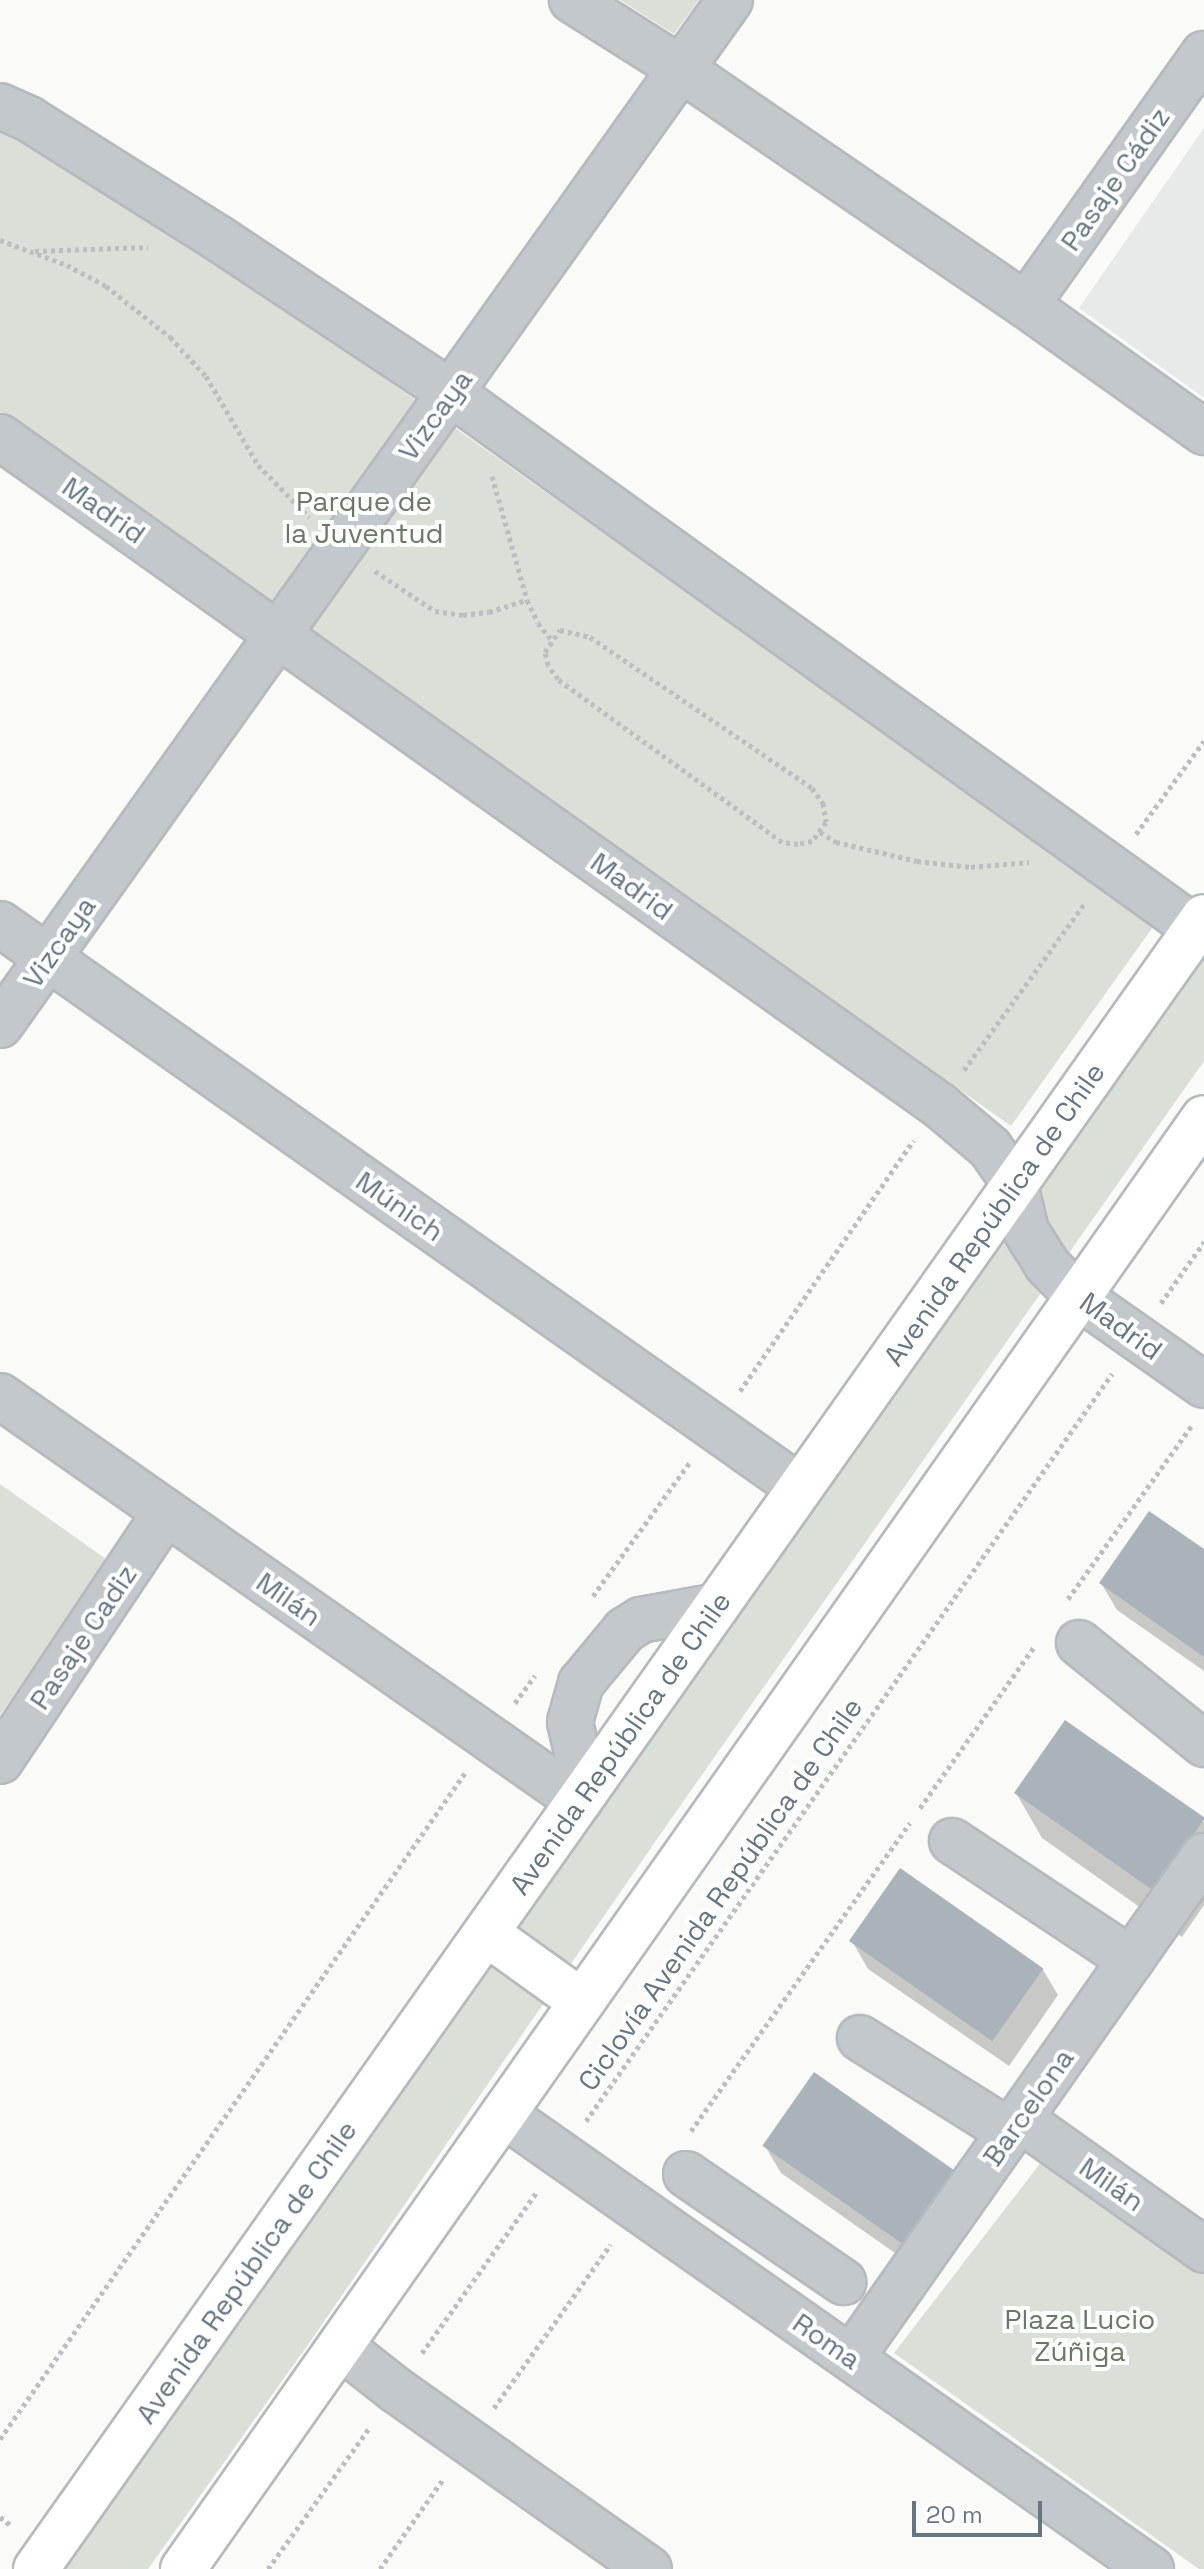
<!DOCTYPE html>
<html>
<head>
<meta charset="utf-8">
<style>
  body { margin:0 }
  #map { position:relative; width:1204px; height:2569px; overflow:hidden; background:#fafaf8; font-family:"Space Grotesk",sans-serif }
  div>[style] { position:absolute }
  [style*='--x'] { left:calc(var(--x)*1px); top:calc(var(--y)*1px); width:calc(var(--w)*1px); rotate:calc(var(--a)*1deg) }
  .built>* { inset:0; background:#e8e9e9 }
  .green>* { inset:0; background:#dadfd7 }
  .shadow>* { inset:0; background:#0003 }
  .building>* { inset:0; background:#aab3b9; transform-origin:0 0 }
  .path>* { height:5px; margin-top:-2.5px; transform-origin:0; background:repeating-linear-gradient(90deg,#bbbfc2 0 4px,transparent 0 8px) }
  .roads { filter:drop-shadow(2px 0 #b5babe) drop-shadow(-2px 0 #b5babe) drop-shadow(0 2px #b5babe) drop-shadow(0 -2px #b5babe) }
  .minor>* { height:44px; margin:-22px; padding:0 22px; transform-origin:22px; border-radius:22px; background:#c3c8cc }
  .major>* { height:44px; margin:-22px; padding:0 22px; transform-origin:22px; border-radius:22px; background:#fff }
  span { translate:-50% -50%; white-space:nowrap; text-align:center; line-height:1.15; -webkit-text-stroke:8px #fff; paint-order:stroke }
  .street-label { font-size:28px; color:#657683 }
  .park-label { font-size:28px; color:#687a64 }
  .scale { position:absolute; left:912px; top:2501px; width:130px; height:36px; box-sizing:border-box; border:4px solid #657683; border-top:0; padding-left:10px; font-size:24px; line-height:28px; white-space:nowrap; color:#657683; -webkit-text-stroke:6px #fff; paint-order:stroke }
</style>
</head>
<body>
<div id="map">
  <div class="built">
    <i style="clip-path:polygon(1204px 128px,1204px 398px,1079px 308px)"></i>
  </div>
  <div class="green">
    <i style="clip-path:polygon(620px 0,699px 0,674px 34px)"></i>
    <i style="clip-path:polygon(0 117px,13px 120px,420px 403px,1155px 924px,1011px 1126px,0 412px)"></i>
    <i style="clip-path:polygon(1204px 950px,1204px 1061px,673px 1816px,307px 2346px,148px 2569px,64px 2569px)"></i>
    <i style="clip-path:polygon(0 1484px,109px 1561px,0 1715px)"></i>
    <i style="clip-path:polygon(1042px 2161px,1204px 2272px,1204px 2569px,1199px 2569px,894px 2353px)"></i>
  </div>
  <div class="shadow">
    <i style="clip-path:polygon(1204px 1551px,1204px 1671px,1117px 1610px,1101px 1583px)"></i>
    <i style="clip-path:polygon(1066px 1723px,1204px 1822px,1204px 1905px,1182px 1937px,1042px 1838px,1016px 1793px)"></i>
    <i style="clip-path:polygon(852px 1941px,1042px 1968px,1058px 1995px,1009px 2066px,868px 1969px)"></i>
    <i style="clip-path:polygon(815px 2075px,922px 2272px,781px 2173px,765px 2146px)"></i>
  </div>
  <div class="building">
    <i style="clip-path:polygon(1149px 1511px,1204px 1549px,1204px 1657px,1099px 1583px)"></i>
    <i style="left:1065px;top:1720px;width:171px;height:89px;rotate:35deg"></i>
    <i style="left:900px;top:1868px;width:175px;height:89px;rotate:35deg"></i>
    <i style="left:814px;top:2072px;width:175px;height:90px;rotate:35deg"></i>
  </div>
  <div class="path">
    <i style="--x:0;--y:240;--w:72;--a:20.5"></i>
    <i style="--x:67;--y:265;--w:44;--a:28.3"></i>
    <i style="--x:106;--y:286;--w:82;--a:38.6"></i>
    <i style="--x:170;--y:337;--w:53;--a:47.3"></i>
    <i style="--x:206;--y:376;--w:103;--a:59.7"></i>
    <i style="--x:258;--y:465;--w:73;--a:45.6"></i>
    <i style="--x:35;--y:251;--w:113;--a:-2"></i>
    <i style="--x:492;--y:476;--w:129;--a:74.2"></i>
    <i style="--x:527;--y:600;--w:25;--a:64"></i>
    <i style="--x:538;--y:623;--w:21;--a:51"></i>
    <i style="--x:375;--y:571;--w:72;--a:33.7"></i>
    <i style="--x:435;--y:611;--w:28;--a:8"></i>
    <i style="--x:463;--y:615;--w:26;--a:-7"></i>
    <i style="--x:489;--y:612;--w:40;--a:-18"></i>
    <i style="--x:560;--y:630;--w:31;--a:13"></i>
    <i style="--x:590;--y:637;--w:268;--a:34.2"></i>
    <i style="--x:812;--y:788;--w:19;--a:54"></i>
    <i style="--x:823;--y:803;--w:19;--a:81"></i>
    <i style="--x:826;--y:822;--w:24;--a:126"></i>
    <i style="--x:812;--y:841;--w:14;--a:168"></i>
    <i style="--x:798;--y:844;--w:16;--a:-173"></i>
    <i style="--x:782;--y:842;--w:277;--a:-144"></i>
    <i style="--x:558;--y:679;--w:17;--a:-126"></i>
    <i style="--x:548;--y:665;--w:13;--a:-103"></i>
    <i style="--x:545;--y:652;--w:27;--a:-56"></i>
    <i style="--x:820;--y:832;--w:19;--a:32"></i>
    <i style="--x:836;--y:842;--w:83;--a:13.2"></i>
    <i style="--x:917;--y:861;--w:54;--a:6.3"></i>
    <i style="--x:971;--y:867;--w:58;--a:-4.9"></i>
    <i style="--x:1136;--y:834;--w:115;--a:-53.8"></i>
    <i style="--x:964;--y:1070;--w:206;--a:-54.1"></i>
    <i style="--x:1161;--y:1303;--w:75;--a:-54.8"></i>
    <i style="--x:740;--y:1391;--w:305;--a:-55.3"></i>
    <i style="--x:593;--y:1596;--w:165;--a:-54.1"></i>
    <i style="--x:1068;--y:1599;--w:214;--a:-54.5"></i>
    <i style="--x:515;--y:1703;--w:34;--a:-54"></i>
    <i style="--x:920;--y:1808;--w:197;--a:-54.7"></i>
    <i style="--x:586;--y:2121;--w:914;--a:-54.85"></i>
    <i style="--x:691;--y:2131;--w:378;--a:-54.6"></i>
    <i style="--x:422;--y:2353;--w:198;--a:-54.5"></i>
    <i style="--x:494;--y:2408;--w:201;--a:-54.5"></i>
    <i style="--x:0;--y:2439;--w:812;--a:-55.08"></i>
    <i style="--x:0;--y:2517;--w:15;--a:37"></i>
    <i style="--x:268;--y:2569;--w:175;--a:-54.3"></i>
    <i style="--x:380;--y:2569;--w:111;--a:-54.9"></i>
  </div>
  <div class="roads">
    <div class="minor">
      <i style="--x:572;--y:0;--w:129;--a:32.3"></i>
      <i style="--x:681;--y:69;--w:418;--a:34.4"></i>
      <i style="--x:1026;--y:305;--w:219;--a:35.5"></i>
      <i style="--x:0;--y:106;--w:32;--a:24"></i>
      <i style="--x:29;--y:119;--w:223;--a:32.2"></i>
      <i style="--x:218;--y:238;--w:280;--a:33.6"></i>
      <i style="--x:451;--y:393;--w:918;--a:35.73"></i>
      <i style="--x:1026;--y:305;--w:308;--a:-54.7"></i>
      <i style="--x:0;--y:437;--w:1152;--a:35.43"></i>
      <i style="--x:939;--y:1105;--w:67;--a:40.1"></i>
      <i style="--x:990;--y:1148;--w:44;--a:55.2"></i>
      <i style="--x:1015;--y:1184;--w:48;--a:76.8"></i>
      <i style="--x:1026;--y:1231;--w:40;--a:58"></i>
      <i style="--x:1047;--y:1265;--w:45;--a:45"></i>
      <i style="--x:1079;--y:1297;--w:153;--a:35.1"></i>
      <i style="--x:0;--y:924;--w:979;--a:35.18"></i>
      <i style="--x:0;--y:1025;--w:1258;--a:-54.54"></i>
      <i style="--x:0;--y:1396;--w:707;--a:34.97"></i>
      <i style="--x:1079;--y:1643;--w:161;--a:38.9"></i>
      <i style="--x:0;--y:1761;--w:299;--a:-56.3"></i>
      <i style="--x:586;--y:1791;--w:71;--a:-103.1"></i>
      <i style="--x:570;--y:1722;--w:41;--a:-74.2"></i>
      <i style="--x:581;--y:1683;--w:69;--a:-50.3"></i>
      <i style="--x:625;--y:1630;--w:19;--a:-32"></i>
      <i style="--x:641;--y:1620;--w:77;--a:-10.4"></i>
      <i style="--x:952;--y:1841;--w:215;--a:33.6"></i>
      <i style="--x:860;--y:2038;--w:177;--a:32.1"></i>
      <i style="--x:503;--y:2114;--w:792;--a:35.08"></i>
      <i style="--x:1020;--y:2119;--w:226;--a:35.4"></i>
      <i style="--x:686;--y:2174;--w:191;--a:34.5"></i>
      <i style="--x:340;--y:2346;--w:71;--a:38.2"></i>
      <i style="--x:396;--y:2390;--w:310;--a:35.3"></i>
      <i style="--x:851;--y:2358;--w:614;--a:-54.89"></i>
    </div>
    <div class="major">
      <i style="--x:486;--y:1933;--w:118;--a:35.7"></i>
      <i style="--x:36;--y:2569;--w:2023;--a:-54.74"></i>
      <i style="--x:183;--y:2569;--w:1774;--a:-54.87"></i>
    </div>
  </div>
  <div class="street-label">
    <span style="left:1115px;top:179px;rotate:-55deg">Pasaje Cádiz</span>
    <span style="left:435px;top:415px;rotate:-54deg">Vizcaya</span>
    <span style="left:104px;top:510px;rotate:35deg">Madrid</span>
    <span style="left:632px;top:886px;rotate:36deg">Madrid</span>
    <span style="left:59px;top:942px;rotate:-55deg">Vizcaya</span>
    <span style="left:400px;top:1206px;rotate:35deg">Múnich</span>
    <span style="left:994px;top:1214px;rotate:-55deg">Avenida República de Chile</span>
    <span style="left:1121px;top:1326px;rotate:36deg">Madrid</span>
    <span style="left:289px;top:1599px;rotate:35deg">Milán</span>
    <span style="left:83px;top:1637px;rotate:-56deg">Pasaje Cadiz</span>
    <span style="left:620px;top:1743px;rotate:-55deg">Avenida República de Chile</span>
    <span style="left:720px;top:1894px;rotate:-55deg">Ciclovía Avenida República de Chile</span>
    <span style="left:1028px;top:2107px;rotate:-55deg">Barcelona</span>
    <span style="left:1112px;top:2184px;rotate:35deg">Milán</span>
    <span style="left:246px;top:2272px;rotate:-55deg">Avenida República de Chile</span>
    <span style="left:827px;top:2341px;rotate:35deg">Roma</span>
  </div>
  <div class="park-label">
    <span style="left:364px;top:517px">Parque de<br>la Juventud</span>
    <span style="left:1080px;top:2335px">Plaza Lucio<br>Zúñiga</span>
  </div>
  <div class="scale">20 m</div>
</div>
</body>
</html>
